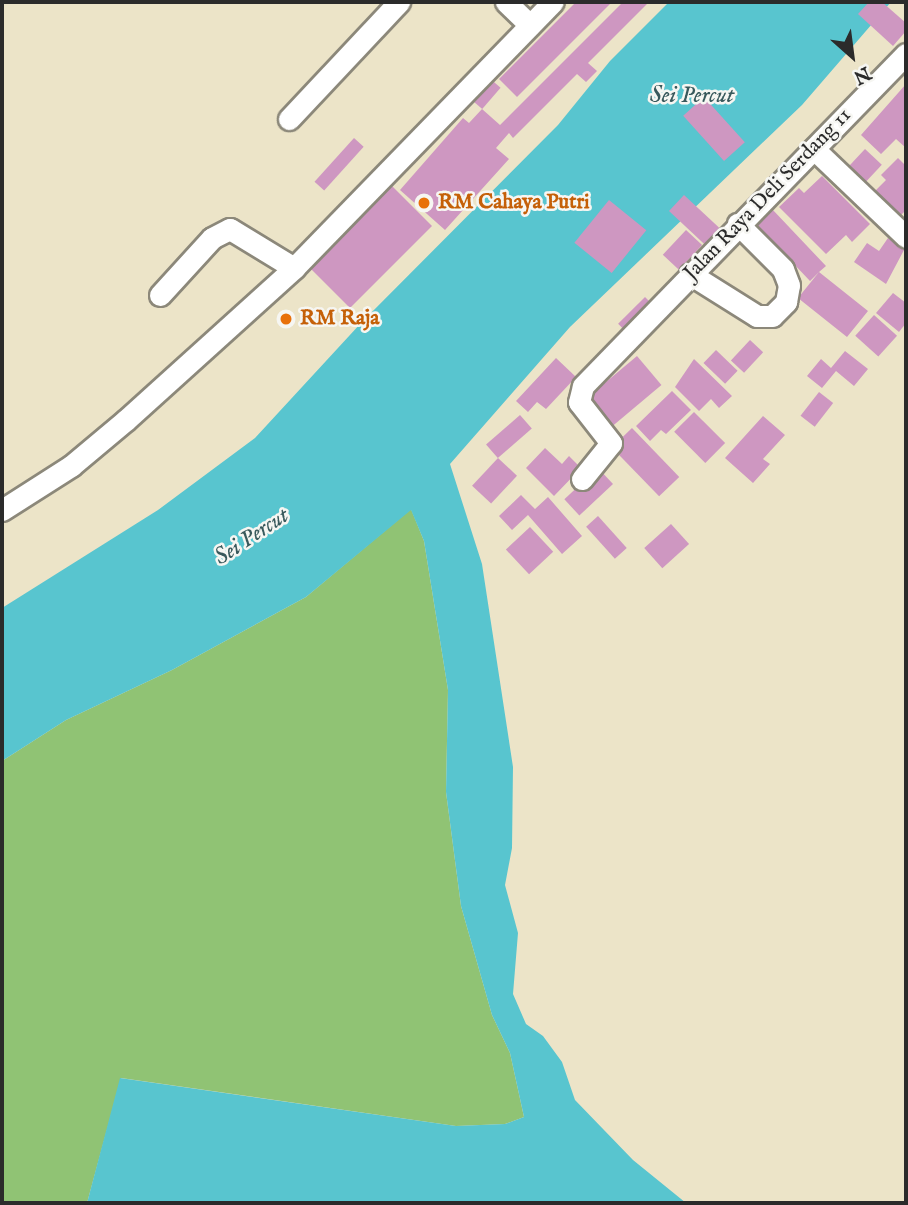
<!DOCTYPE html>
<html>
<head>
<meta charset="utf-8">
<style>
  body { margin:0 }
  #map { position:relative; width:908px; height:1205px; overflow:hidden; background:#ece4c8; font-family:"IM FELL English",serif }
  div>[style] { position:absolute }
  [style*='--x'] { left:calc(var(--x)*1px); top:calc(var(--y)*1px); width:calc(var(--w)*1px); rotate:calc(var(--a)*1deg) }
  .green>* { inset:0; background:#90c374 }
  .water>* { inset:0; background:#58c5cf }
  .building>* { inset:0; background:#ce97c1; transform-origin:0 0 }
  .roads { filter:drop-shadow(2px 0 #8c887a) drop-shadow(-2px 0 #8c887a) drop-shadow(0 2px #8c887a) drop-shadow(0 -2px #8c887a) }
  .minor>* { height:21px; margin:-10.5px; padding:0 10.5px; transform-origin:10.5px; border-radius:10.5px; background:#fff }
  .dots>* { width:19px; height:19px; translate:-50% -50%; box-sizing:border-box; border:4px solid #f6f6f2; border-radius:50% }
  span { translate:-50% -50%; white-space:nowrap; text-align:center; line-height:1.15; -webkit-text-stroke:5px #f6f6f2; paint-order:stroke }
  .street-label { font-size:21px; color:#2b2b2b }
  .food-label { font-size:21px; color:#c56008; font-weight:700 }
  .left { translate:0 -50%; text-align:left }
  .water-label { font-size:23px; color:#38595c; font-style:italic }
  .frame { position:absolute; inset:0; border:4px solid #2b2b2b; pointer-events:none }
  .north { position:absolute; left:817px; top:21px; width:70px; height:70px; -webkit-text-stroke:5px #f6f6f2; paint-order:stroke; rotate:152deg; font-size:19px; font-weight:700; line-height:28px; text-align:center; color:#2b2b2b }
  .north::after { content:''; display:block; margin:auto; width:24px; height:32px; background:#2b2b2b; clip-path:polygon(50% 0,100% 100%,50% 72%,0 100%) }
</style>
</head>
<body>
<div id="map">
  <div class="green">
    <i style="clip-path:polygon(411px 509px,424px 541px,448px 690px,446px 792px,461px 906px,492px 1015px,510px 1053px,524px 1117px,505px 1124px,456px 1126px,121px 1078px,87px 1203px,2px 1203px,2px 761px,66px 720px,172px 670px,306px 597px)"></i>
  </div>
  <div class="water">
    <i style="clip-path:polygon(669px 2px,891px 2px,802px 105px,570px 327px,450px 464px,482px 564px,513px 767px,512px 848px,505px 885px,518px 933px,513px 994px,526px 1024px,543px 1036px,562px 1062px,575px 1100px,633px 1160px,686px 1203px,87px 1203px,120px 1078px,456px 1126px,505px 1124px,524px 1117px,510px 1053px,492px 1015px,461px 906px,446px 792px,448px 690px,424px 541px,411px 510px,306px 597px,172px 670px,66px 720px,2px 761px,2px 608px,158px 510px,255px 438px,361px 323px,558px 125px,610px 61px)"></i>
  </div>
  <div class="building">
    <i style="clip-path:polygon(576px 2px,612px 2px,517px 97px,499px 79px)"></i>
    <i style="clip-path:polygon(623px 2px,647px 4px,588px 63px,597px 71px,586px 82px,577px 74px,513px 138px,509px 133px,496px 148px,509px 159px,445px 230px,400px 190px,463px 118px,469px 123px,482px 109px,500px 125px)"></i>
    <i style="clip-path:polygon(869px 2px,882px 2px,906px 23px,906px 31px,893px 46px,858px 14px)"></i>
    <i style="left:487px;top:76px;width:18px;height:28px;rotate:41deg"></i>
    <i style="clip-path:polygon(906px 84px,906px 148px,896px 139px,881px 154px,861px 135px)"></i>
    <i style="left:704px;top:97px;width:61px;height:28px;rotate:48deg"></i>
    <i style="left:354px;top:138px;width:13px;height:59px;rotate:42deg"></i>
    <i style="left:865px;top:149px;width:23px;height:25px;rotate:43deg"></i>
    <i style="clip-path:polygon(898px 158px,906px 166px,906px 210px,897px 219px,872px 194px,886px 180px,881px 175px)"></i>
    <i style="clip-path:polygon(399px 162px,407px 170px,392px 186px,432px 226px,350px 308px,310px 268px,383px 195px,374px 187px)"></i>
    <i style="clip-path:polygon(822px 176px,870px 224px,852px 242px,846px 235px,826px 254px,779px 207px,799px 188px,804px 193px)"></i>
    <i style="left:684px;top:195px;width:54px;height:22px;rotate:43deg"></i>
    <i style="left:609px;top:200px;width:48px;height:55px;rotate:39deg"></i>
    <i style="clip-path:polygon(772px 209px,826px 266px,819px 272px,868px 311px,847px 337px,798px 298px,819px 272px,810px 281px,756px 224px)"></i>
    <i style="left:686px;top:230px;width:22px;height:34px;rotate:43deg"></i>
    <i style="clip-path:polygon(888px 238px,904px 250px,886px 284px,854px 262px,867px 243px,879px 251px)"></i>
    <i style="clip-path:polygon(893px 293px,906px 303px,906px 323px,899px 332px,876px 313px)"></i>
    <i style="left:645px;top:297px;width:14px;height:38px;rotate:45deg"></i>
    <i style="left:874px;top:315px;width:31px;height:28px;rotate:42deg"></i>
    <i style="left:750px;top:340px;width:18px;height:28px;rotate:43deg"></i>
    <i style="left:716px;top:350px;width:30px;height:18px;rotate:44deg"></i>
    <i style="clip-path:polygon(845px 351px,868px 369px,854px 386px,836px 371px,822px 388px,807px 376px,821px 359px,831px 368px)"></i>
    <i style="left:637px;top:356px;width:38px;height:70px;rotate:50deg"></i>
    <i style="clip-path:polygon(556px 358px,576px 377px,546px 409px,537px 402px,528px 412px,516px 401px)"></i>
    <i style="clip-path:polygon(694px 359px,732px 396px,719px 408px,711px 399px,699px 411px,675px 387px)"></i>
    <i style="clip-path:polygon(672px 391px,691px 410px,666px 434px,661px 430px,650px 441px,636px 426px)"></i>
    <i style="left:819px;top:392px;width:18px;height:30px;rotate:38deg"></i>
    <i style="left:694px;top:412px;width:44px;height:28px;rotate:45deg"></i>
    <i style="left:520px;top:415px;width:18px;height:45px;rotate:49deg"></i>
    <i style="clip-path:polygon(763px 416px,785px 435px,763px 459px,770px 464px,753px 483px,725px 458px)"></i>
    <i style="left:632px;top:428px;width:68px;height:28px;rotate:46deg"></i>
    <i style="clip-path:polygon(545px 448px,562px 464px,569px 456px,581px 468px,554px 496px,526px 468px)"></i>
    <i style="left:498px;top:458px;width:26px;height:38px;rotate:43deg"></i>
    <i style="left:598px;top:468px;width:22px;height:46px;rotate:47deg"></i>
    <i style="clip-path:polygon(521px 495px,535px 509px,548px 497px,582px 536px,562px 554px,528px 515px,512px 530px,499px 516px)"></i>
    <i style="left:598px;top:516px;width:43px;height:16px;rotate:48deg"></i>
    <i style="left:671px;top:524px;width:27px;height:36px;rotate:48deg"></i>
    <i style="left:530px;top:527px;width:34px;height:33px;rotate:47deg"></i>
  </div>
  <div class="roads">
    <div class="minor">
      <i style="--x:506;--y:2;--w:33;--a:44"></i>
      <i style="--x:289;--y:119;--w:161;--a:-46.8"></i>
      <i style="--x:814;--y:149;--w:127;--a:43.7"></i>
      <i style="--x:690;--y:274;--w:79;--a:32.1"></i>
      <i style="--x:757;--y:316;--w:15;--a:0"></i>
      <i style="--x:772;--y:316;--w:20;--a:-45"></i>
      <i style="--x:786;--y:302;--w:17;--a:-80"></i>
      <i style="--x:789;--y:285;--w:17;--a:-111"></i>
      <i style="--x:783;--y:269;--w:64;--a:-135"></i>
      <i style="--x:160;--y:295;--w:77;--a:-47.6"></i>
      <i style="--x:212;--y:238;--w:20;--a:-27"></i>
      <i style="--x:230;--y:229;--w:75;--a:31.4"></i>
      <i style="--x:294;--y:268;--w:371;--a:-45.8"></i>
      <i style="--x:582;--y:479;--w:46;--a:-51.1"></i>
      <i style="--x:611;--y:443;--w:52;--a:-128"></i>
      <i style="--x:579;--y:402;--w:16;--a:-76"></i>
      <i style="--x:583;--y:386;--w:463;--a:-45.8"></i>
      <i style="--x:2;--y:510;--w:82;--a:-32.5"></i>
      <i style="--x:71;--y:466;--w:72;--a:-39.9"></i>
      <i style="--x:126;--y:420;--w:227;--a:-42.1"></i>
    </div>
  </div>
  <div class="dots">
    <i style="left:424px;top:203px;background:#e8710a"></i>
    <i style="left:286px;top:319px;background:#e8710a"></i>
  </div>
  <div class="street-label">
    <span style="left:768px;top:195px;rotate:-46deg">Jalan Raya Deli Serdang 11</span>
  </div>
  <div class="food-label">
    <span class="left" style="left:438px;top:203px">RM Cahaya Putri</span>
    <span class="left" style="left:300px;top:319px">RM Raja</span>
  </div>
  <div class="water-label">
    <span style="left:692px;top:96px">Sei Percut</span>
    <span style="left:252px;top:537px;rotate:-34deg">Sei Percut</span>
  </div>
  <div class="frame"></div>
  <div class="north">N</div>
</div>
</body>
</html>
